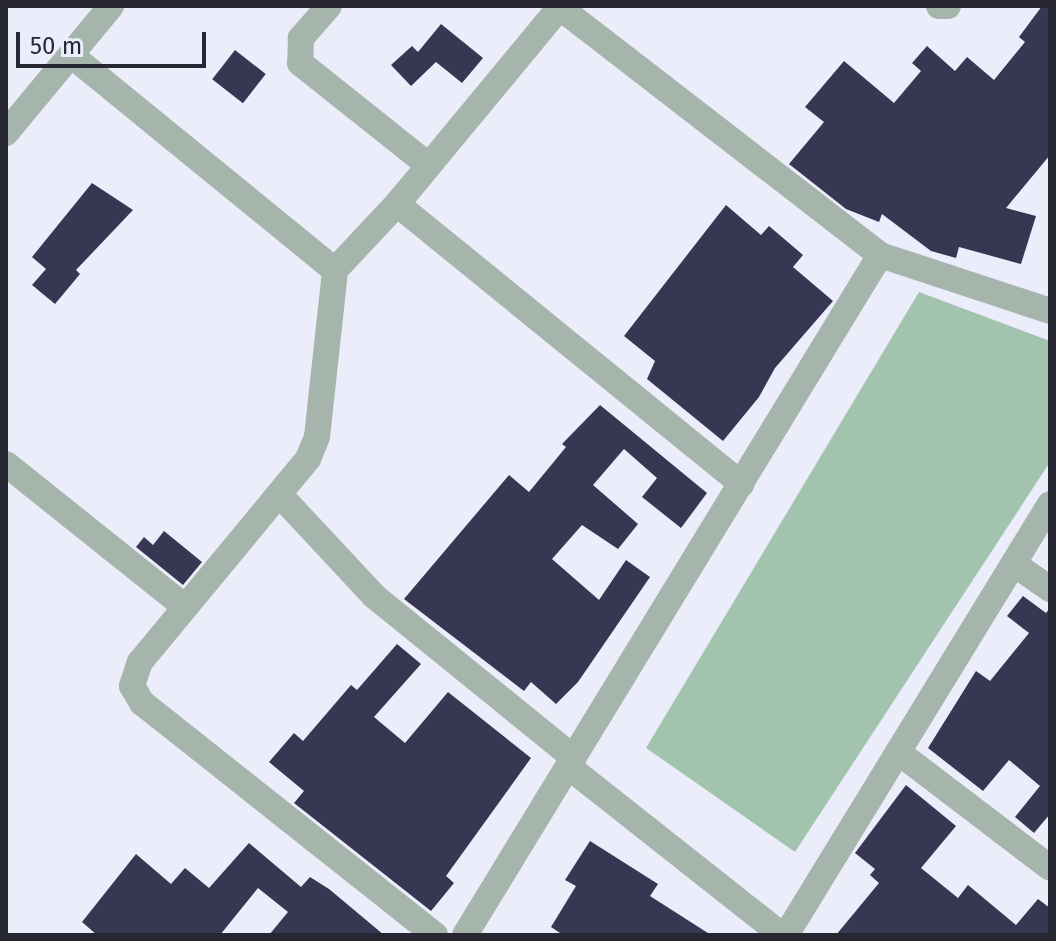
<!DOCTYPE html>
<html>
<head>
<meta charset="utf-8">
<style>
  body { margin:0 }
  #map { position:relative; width:1056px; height:941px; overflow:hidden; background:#ecedfb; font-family:"Fira Sans",sans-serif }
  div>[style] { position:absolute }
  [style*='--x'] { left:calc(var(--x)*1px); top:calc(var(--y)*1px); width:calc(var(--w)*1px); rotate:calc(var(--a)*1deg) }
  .green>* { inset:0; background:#a2c4ae }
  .building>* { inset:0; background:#373753; transform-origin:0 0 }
  .minor>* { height:26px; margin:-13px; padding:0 13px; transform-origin:13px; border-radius:13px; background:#a6b5ab }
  span { translate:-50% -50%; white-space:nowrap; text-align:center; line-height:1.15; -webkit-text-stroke:8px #ecedfb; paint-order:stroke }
  .frame { position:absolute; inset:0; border:8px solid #272734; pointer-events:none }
  .scale { position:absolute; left:16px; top:32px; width:190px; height:36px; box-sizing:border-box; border:4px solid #272734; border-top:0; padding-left:10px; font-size:24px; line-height:28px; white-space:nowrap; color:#272734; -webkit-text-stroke:6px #ecedfb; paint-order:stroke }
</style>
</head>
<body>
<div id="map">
  <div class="green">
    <i style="clip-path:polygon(919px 292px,1050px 341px,1050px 462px,795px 852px,646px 748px)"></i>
  </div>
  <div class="building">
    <i style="clip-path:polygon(1042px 6px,1050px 6px,1050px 155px,1006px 208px,1036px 216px,1021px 264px,959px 247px,956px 258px,931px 251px,882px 214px,879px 222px,846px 209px,789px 164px,824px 122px,805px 107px,844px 61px,894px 103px,921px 71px,912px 63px,927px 46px,955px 71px,967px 57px,994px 80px,1025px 42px,1019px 37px)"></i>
    <i style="clip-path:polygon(441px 24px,483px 58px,462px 83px,436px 62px,411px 86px,391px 65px,412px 46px,418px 52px)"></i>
    <i style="left:235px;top:50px;width:39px;height:37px;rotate:38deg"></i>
    <i style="clip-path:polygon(92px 183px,133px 210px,76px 270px,80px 274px,55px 304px,32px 285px,46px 269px,32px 257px)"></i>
    <i style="clip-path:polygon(726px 205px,761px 235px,769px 226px,803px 255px,793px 267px,833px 301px,775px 368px,759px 397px,723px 441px,647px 379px,655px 361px,624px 336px)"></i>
    <i style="clip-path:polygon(600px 405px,707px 493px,681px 528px,642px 497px,657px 478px,624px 449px,593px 485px,638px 524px,618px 549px,582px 525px,552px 559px,599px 600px,626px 560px,650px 577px,578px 682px,556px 704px,531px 682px,524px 691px,404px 599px,509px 475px,529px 492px,566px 447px,562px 444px)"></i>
    <i style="clip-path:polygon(164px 531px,202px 562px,183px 585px,136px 547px,144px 537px,153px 545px)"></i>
    <i style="clip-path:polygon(1023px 596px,1046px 613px,1050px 608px,1050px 814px,1034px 833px,1015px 817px,1040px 786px,1009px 760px,983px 791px,928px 748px,976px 671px,990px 681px,1029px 633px,1007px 616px)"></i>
    <i style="clip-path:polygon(397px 644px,421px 664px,374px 717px,405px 743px,448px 692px,531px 758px,446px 876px,454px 883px,431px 911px,294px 803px,304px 791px,269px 762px,294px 733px,303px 741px,351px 685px,357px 690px)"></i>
    <i style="clip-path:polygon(906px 785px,956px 826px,921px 868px,958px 898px,968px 885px,1016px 925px,1038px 899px,1050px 908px,1050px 935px,836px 935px,879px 883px,870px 875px,875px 869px,855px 853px)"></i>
    <i style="clip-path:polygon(590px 841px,658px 884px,650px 896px,711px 935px,563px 935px,551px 927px,576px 886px,565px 880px)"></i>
    <i style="clip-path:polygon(249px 843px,301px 887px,310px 877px,329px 889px,384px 935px,269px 935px,288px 912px,258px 888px,220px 935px,97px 935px,82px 922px,136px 854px,171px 884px,185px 868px,209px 888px)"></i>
  </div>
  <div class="minor">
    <i style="--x:329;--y:6;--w:43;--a:131.2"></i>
    <i style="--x:301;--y:38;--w:25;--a:92"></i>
    <i style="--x:300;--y:63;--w:162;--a:38.5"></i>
    <i style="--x:558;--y:6;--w:407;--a:37.7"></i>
    <i style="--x:880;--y:255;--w:179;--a:18.2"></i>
    <i style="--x:939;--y:6;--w:9;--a:0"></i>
    <i style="--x:71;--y:55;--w:340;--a:39.2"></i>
    <i style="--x:6;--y:133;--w:165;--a:-50.4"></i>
    <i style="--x:397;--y:204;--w:444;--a:39.1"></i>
    <i style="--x:6;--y:464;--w:229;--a:38.6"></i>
    <i style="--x:279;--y:494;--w:139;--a:47"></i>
    <i style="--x:374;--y:596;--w:257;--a:39"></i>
    <i style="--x:1014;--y:564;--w:44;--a:34.8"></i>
    <i style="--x:898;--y:752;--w:191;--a:37.3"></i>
    <i style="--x:569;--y:767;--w:271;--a:38.3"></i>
    <i style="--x:435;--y:935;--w:374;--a:-141.6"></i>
    <i style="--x:142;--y:703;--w:20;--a:-120"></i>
    <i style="--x:132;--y:686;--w:25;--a:-72"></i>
    <i style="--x:140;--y:662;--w:264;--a:-50.4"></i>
    <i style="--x:308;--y:459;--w:24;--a:-68"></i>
    <i style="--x:317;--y:437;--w:168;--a:-83.8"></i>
    <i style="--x:335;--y:270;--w:91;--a:-46.8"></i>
    <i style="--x:397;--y:204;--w:256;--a:-50.4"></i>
    <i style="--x:465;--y:935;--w:797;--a:-58.6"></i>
    <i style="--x:786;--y:935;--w:505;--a:-58.51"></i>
  </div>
  <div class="frame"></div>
  <div class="scale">50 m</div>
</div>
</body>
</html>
